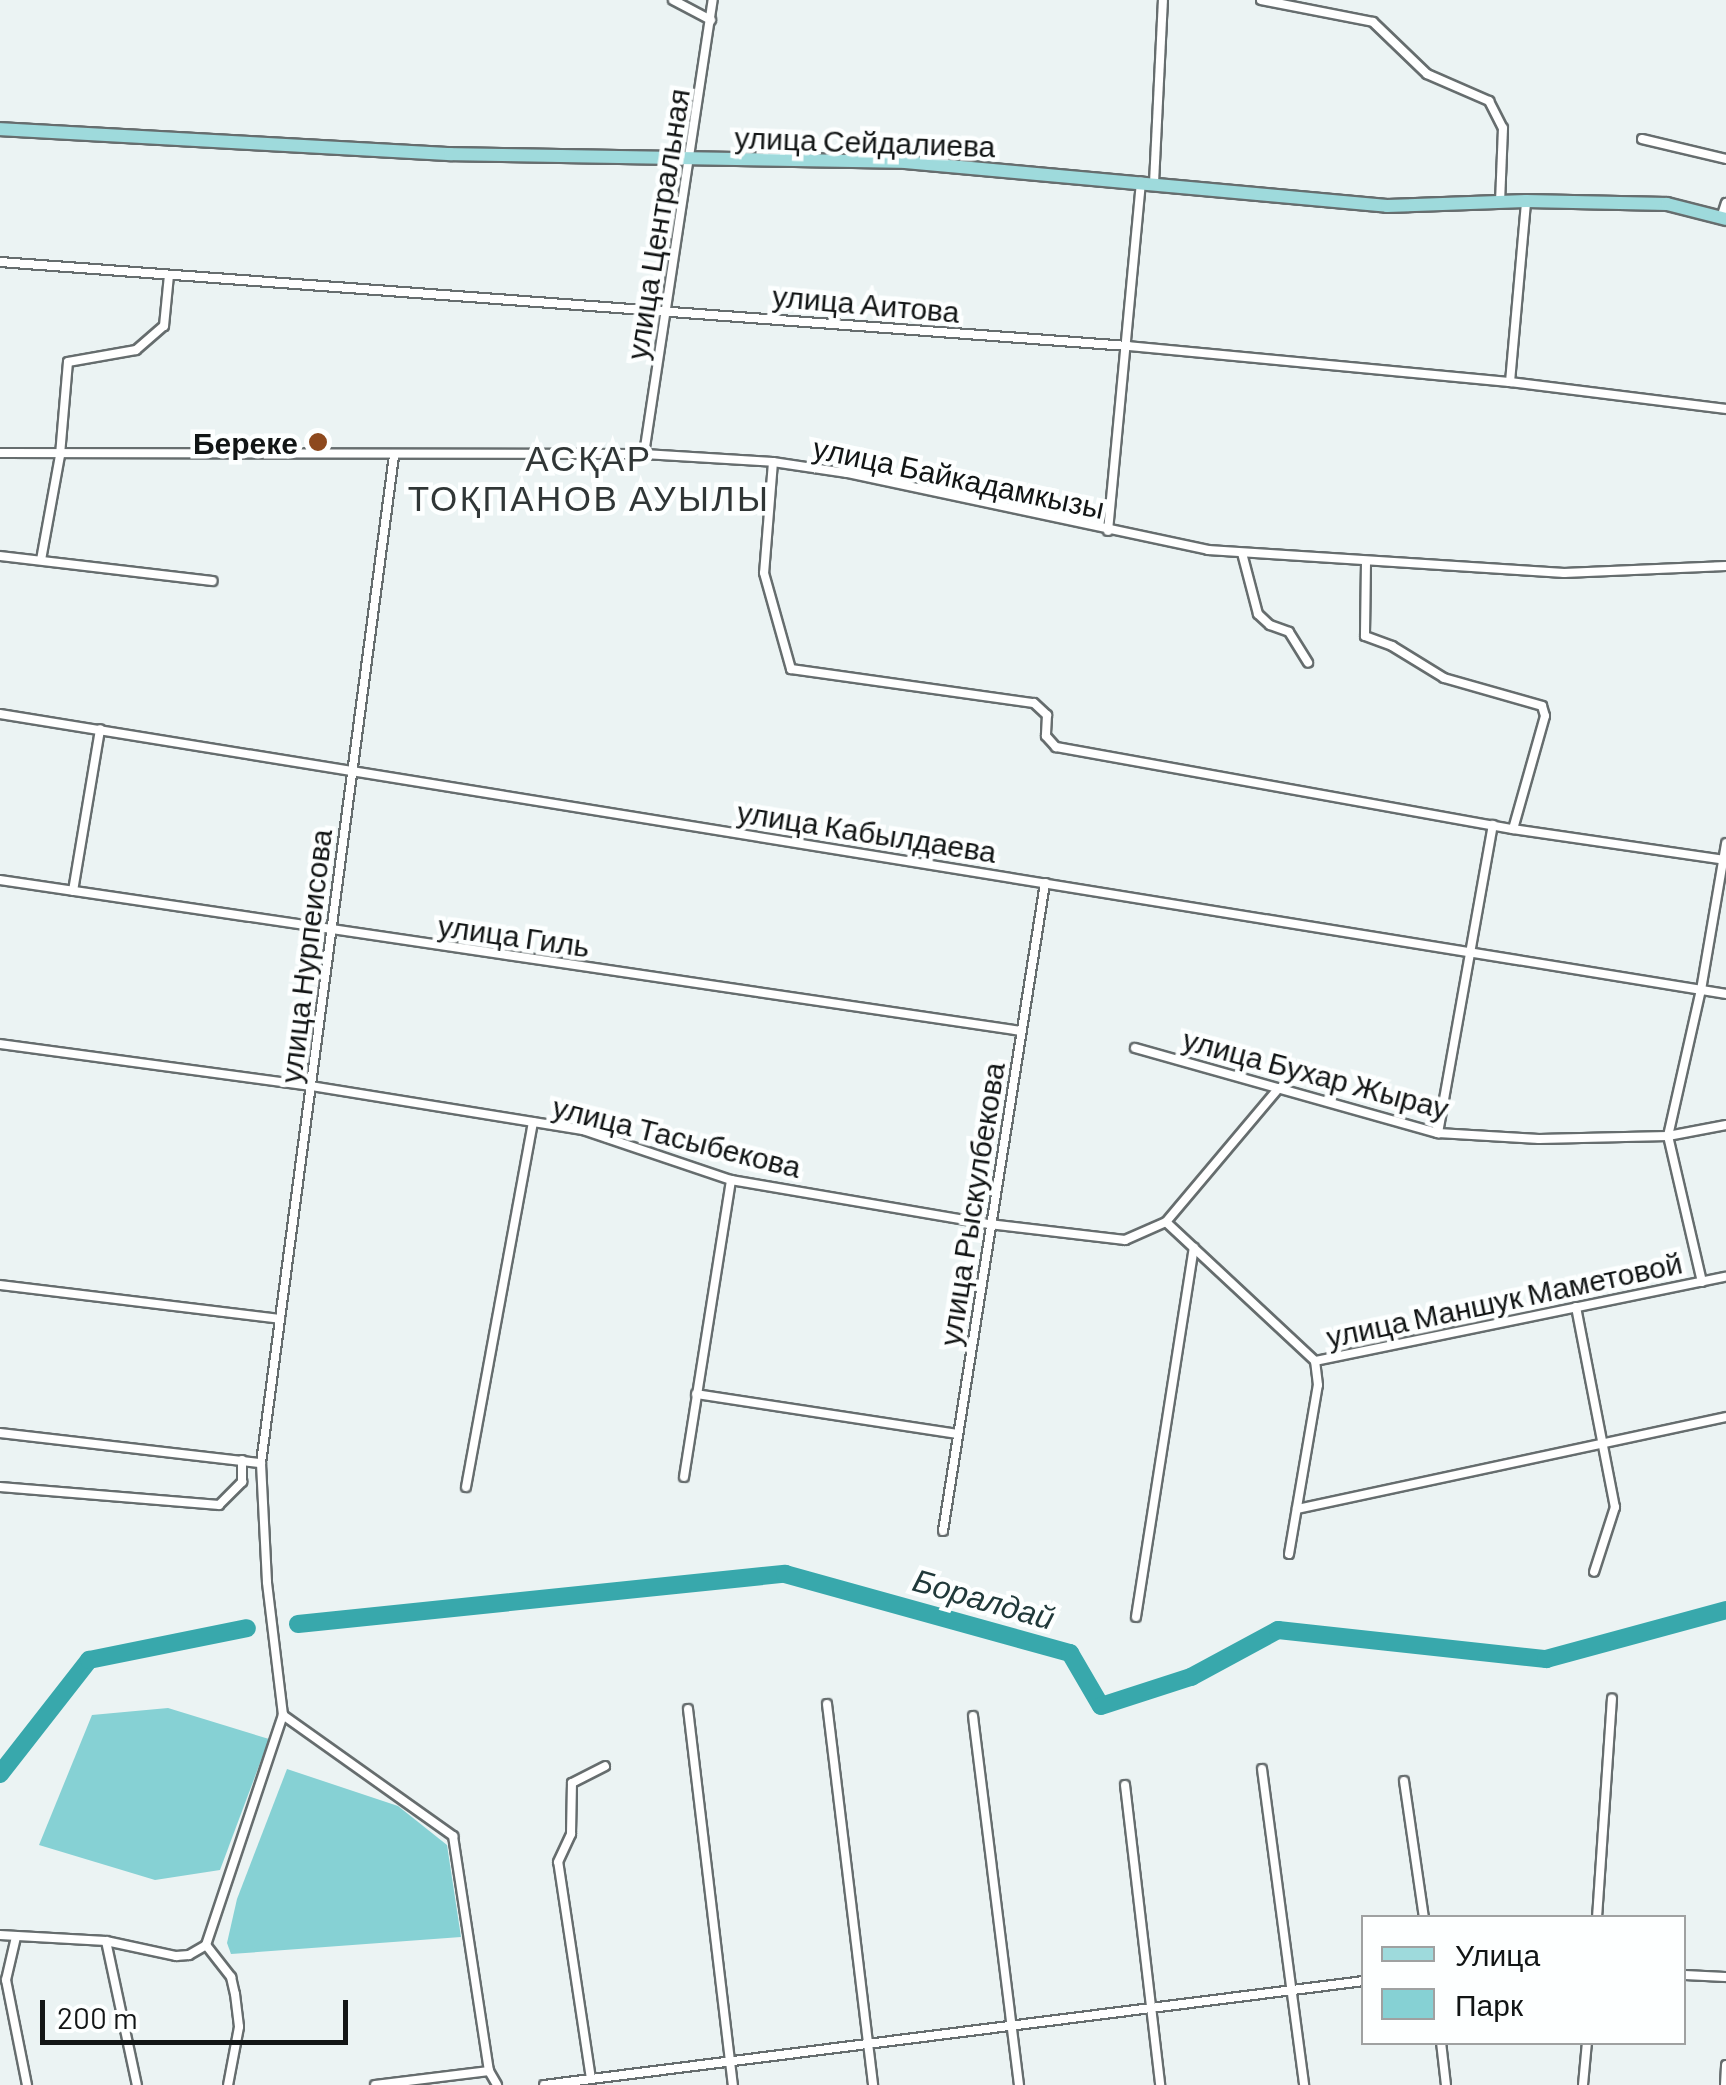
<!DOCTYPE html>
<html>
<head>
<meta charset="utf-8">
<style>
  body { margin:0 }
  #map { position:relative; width:1726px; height:2085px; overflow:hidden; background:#ebf3f3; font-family:Barlow,sans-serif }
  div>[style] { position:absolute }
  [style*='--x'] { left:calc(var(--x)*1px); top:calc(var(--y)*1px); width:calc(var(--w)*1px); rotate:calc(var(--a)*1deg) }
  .green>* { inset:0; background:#86d1d4 }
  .river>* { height:18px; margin:-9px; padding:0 9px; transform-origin:9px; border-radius:9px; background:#38a8ac }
  .roads { filter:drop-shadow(2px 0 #666d6e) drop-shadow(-2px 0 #666d6e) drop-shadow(0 2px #666d6e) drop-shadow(0 -2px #666d6e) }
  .minor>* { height:8px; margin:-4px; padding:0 4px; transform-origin:4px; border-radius:4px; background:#fff }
  .primary>* { height:12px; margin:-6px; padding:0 6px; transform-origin:6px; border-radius:6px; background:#9edadc }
  .dots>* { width:28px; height:28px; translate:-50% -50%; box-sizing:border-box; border:5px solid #fdffff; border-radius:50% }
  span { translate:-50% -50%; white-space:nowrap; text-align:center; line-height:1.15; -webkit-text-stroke:9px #fdffff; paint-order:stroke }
  .street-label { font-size:30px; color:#121515 }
  .poi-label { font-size:30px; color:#121515; font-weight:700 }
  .right { translate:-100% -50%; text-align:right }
  .water-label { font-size:32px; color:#21393a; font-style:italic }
  .quarter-label { font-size:35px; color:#303636; letter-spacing:2.5px }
  .legend { position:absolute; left:1361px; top:1915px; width:325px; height:130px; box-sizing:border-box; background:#fdffff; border:2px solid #9fa1a1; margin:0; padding:12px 18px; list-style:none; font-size:30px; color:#121515 }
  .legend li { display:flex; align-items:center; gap:20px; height:50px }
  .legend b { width:50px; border:2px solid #9fa1a1 }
  .scale { position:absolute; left:40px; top:2000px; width:308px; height:45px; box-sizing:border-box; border:5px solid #121515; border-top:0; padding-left:12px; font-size:30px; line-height:35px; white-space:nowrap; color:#121515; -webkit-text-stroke:8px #fdffff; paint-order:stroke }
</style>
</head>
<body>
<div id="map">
  <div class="green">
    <i style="clip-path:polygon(168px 1708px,269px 1739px,220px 1870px,155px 1880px,39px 1845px,92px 1715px)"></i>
    <i style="clip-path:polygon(287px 1769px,398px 1806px,447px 1845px,461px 1937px,231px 1954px,227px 1943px,237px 1899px)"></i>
  </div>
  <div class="river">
    <i style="--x:298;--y:1624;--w:490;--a:-5.9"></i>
    <i style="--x:785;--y:1574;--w:296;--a:15.5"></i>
    <i style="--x:1070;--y:1653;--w:61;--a:59.7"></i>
    <i style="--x:1101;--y:1706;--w:95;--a:-17.9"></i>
    <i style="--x:1191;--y:1677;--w:99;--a:-28.4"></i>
    <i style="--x:1278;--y:1630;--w:270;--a:6.2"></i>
    <i style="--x:1546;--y:1659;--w:187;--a:-15.2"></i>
    <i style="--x:0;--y:1774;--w:145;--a:-52"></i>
    <i style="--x:89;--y:1660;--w:161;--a:-11.4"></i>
  </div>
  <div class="roads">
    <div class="minor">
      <i style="--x:673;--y:0;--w:43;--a:27.8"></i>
      <i style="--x:1261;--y:0;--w:114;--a:11.1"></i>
      <i style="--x:1373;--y:22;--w:75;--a:43.9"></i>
      <i style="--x:1427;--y:74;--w:68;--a:23.5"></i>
      <i style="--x:1489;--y:101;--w:30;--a:63"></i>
      <i style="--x:1503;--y:128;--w:74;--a:92.3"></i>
      <i style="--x:1642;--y:139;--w:86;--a:13.4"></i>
      <i style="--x:1154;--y:183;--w:183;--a:-87.2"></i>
      <i style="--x:1721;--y:218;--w:16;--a:-72"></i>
      <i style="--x:0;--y:262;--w:1131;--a:4.26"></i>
      <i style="--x:1128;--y:346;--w:384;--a:5.4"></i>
      <i style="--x:1510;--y:382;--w:218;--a:7.1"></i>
      <i style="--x:1510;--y:382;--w:182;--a:-84.9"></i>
      <i style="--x:0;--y:453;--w:644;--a:0.09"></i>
      <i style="--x:644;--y:454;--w:129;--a:3.5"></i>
      <i style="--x:773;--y:462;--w:75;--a:8.5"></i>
      <i style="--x:847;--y:473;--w:369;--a:12"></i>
      <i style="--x:1208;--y:550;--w:357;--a:3.7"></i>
      <i style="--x:1564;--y:573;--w:162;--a:-2.5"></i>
      <i style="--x:644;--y:454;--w:459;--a:-81.4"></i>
      <i style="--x:773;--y:462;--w:111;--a:94.6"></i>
      <i style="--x:764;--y:573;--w:100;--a:74.3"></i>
      <i style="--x:791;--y:669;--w:245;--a:8"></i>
      <i style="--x:1034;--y:703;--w:18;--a:43"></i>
      <i style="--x:1047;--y:715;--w:21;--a:93"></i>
      <i style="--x:1046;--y:736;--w:15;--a:48"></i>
      <i style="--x:1056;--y:747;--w:464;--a:10.2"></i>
      <i style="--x:1513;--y:829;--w:215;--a:8.3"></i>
      <i style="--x:1108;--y:531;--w:351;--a:-84.6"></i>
      <i style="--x:1242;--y:553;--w:63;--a:75.3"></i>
      <i style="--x:1258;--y:614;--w:16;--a:43"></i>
      <i style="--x:1270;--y:625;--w:20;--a:20"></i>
      <i style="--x:1289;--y:632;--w:36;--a:58"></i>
      <i style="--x:0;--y:556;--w:214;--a:6.7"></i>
      <i style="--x:41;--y:560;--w:107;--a:-79.7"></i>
      <i style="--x:60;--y:455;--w:93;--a:-85.1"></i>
      <i style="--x:68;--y:362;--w:69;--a:-10"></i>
      <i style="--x:136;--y:350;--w:37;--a:-41"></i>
      <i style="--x:164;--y:326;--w:51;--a:-84.4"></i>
      <i style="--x:1366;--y:562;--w:74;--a:90.8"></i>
      <i style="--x:1365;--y:636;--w:29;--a:20"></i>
      <i style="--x:1392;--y:646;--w:61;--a:31.6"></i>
      <i style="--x:1444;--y:678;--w:102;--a:15.9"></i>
      <i style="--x:1542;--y:706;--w:10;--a:73"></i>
      <i style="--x:1545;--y:716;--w:117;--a:105.8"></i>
      <i style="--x:0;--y:714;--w:1749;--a:9.21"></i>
      <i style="--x:0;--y:880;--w:1032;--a:8.41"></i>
      <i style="--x:73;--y:891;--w:164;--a:-80.5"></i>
      <i style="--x:0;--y:1044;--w:314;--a:7.7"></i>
      <i style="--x:311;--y:1086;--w:276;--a:9.2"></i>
      <i style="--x:583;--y:1130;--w:156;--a:18.7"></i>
      <i style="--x:731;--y:1180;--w:262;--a:9.7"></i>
      <i style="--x:989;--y:1224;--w:137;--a:6.7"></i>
      <i style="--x:1125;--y:1240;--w:45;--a:-23.7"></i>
      <i style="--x:1166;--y:1222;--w:175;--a:-49.9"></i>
      <i style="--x:1135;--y:1048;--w:315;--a:15.7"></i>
      <i style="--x:1438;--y:1133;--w:101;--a:3.4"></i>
      <i style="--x:1539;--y:1139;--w:129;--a:-1.3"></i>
      <i style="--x:1668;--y:1136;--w:59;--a:-10.7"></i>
      <i style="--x:1438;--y:1133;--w:313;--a:-79.9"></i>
      <i style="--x:1166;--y:1222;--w:204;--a:43"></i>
      <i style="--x:1702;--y:1282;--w:150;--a:-103.1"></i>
      <i style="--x:1668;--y:1136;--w:150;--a:-77.3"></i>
      <i style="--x:1701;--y:990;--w:149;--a:-80.3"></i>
      <i style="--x:0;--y:1285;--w:282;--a:6.9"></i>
      <i style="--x:1576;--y:1307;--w:204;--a:79"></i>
      <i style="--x:1615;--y:1507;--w:68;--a:107.9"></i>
      <i style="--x:1315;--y:1361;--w:419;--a:-11.6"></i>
      <i style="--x:696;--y:1394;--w:264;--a:8.7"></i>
      <i style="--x:0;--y:1433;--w:263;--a:6.6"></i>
      <i style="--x:684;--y:1477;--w:301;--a:-81"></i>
      <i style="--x:0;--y:1487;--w:220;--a:4.7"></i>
      <i style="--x:219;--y:1505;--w:33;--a:-45"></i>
      <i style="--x:242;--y:1482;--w:22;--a:-90"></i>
      <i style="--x:466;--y:1487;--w:371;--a:-79.6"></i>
      <i style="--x:1297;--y:1509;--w:439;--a:-12.1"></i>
      <i style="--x:943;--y:1531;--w:656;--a:-81.05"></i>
      <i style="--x:1289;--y:1554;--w:171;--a:-80.3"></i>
      <i style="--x:1318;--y:1385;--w:24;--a:-97"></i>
      <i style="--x:1136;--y:1617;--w:374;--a:-81.1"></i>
      <i style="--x:827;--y:1704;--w:384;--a:83.1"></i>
      <i style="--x:688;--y:1709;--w:379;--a:83.2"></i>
      <i style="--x:283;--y:1715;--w:209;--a:35.4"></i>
      <i style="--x:453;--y:1836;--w:238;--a:81.3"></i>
      <i style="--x:489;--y:2071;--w:16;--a:60"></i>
      <i style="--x:973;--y:1716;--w:372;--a:82.9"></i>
      <i style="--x:1262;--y:1769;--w:319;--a:82.4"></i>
      <i style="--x:1404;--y:1781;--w:138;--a:81.7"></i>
      <i style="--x:1125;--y:1785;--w:302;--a:83.3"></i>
      <i style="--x:1597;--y:1918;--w:220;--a:-86.1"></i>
      <i style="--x:0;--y:1935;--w:106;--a:3.2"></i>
      <i style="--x:106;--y:1941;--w:72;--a:12.1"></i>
      <i style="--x:176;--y:1956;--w:13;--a:-4"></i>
      <i style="--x:189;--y:1955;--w:20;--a:-30"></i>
      <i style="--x:206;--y:1945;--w:243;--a:-71.5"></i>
      <i style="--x:283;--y:1715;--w:134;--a:-96.9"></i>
      <i style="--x:267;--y:1582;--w:119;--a:-92.9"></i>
      <i style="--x:261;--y:1463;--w:1017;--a:-82.48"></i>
      <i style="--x:16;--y:1937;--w:44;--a:103.1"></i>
      <i style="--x:6;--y:1980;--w:107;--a:78.7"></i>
      <i style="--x:106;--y:1941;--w:147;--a:77.9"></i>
      <i style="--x:206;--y:1945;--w:41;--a:52"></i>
      <i style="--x:231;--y:1977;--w:17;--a:77"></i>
      <i style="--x:235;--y:1994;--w:33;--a:83"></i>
      <i style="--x:239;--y:2027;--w:59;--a:100.7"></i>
      <i style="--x:1684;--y:1975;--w:42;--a:2.7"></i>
      <i style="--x:1441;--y:2042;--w:43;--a:83.4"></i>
      <i style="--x:591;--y:2079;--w:219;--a:-98.6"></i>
      <i style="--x:558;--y:1862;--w:31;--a:-65"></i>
      <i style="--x:571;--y:1834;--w:51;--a:-88.9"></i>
      <i style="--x:572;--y:1783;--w:37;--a:-27"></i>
      <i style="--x:375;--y:2085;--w:115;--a:-7"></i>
      <i style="--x:544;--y:2085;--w:827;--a:-7.23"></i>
      <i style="--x:1583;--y:2085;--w:43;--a:-84.7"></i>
      <i style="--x:1725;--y:2085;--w:20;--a:-87"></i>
    </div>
    <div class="primary">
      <i style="--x:0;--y:129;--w:451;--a:3.2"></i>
      <i style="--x:450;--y:154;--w:455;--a:1"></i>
      <i style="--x:905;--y:162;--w:484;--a:5.2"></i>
      <i style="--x:1387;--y:206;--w:139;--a:-2.1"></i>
      <i style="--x:1526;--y:201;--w:141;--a:1.2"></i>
      <i style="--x:1667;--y:204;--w:61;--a:14.3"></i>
    </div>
  </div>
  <div class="dots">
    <i style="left:318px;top:442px;background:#8d491e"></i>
  </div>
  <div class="street-label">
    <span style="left:865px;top:141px;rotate:2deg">улица Сейдалиева</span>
    <span style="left:657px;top:224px;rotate:-81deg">улица Центральная</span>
    <span style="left:866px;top:303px;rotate:5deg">улица Аитова</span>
    <span style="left:959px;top:477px;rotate:12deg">улица Байкадамкызы</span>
    <span style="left:867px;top:831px;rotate:9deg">улица Кабылдаева</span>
    <span style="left:514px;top:935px;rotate:8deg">улица Гиль</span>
    <span style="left:305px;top:956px;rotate:-83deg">улица Нурпеисова</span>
    <span style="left:1316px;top:1073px;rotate:15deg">улица Бухар Жырау</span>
    <span style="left:677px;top:1136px;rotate:14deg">улица Тасыбекова</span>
    <span style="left:971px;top:1204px;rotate:-81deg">улица Рыскулбекова</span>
    <span style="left:1504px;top:1299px;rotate:-12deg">улица Маншук Маметовой</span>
  </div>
  <div class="poi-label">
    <span class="right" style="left:298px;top:442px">Береке</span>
  </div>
  <div class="water-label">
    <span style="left:984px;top:1598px;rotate:16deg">Боралдай</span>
  </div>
  <div class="quarter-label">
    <span style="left:589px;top:477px">АСҚАР<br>ТОҚПАНОВ АУЫЛЫ</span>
  </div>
  <ul class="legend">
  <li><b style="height:12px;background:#9edadc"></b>Улица</li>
  <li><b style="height:28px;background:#86d1d4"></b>Парк</li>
  </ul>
  <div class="scale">200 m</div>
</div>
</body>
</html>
